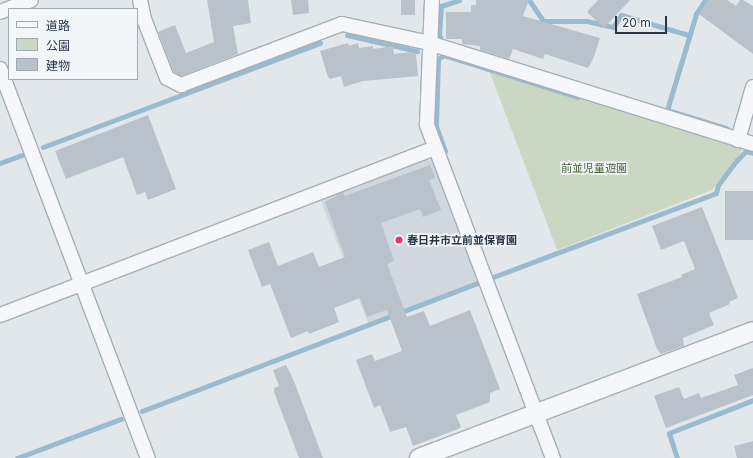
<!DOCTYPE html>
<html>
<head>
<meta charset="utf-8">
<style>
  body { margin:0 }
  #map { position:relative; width:753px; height:458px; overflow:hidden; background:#e2e7ec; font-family:Inter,"Noto Sans JP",sans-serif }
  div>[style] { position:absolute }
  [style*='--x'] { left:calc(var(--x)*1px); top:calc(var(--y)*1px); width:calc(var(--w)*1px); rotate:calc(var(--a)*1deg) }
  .built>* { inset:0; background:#d0d7de }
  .green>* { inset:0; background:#cad7c2 }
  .stream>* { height:5px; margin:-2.5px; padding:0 2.5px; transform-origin:2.5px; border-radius:2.5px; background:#9abacf }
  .building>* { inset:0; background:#b9c1ca; transform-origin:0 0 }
  .roads { filter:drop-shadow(1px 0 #a6aeb7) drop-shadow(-1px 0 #a6aeb7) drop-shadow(0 1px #a6aeb7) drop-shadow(0 -1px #a6aeb7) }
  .minor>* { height:14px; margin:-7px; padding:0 7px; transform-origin:7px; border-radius:7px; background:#f6f7fa }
  .tertiary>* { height:18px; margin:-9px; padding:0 9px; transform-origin:9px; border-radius:9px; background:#f6f7fa }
  .dots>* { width:11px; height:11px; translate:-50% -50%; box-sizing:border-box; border:2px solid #f2f6f9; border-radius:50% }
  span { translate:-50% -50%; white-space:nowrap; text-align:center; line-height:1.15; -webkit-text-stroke:3.5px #f2f6f9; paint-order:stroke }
  .park-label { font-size:11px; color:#426334 }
  .poi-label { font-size:11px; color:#283646; font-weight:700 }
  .left { translate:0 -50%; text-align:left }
  .legend { position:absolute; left:8px; top:8px; width:130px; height:72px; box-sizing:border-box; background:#f2f6f9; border:1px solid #a1a9b1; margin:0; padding:5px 7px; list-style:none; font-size:12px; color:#283646 }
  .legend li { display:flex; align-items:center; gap:8px; height:20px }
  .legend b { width:20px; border:1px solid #a1a9b1 }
  .scale { position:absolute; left:615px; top:16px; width:52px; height:18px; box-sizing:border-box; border:2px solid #283646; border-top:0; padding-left:5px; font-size:12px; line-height:14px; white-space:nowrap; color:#283646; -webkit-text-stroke:3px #f2f6f9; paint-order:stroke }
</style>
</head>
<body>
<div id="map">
  <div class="built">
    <i style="clip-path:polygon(424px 159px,432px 161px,478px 281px,368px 323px,320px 199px)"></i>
  </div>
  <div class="green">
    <i style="clip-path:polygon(489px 70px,743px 149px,712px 190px,557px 250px)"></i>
  </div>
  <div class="stream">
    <i style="--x:529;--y:0;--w:25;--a:56"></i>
    <i style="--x:543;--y:21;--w:44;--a:0"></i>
    <i style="--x:587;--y:21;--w:27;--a:13"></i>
    <i style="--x:613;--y:27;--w:14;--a:-56"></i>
    <i style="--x:621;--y:15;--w:71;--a:16.4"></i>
    <i style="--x:705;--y:0;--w:17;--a:123"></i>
    <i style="--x:696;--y:14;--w:100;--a:106.8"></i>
    <i style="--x:667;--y:110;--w:62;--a:17"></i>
    <i style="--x:347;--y:35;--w:72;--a:12.9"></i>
    <i style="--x:441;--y:40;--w:6;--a:-108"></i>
    <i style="--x:439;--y:34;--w:28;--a:-86"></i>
    <i style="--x:441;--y:6;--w:19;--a:-18"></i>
    <i style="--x:43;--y:147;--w:296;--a:-20.6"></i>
    <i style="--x:445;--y:151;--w:27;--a:-110"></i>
    <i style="--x:436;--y:126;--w:67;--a:-88.3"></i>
    <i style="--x:438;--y:59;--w:7;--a:-34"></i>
    <i style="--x:444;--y:55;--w:140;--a:17.4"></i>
    <i style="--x:0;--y:163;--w:23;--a:-20"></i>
    <i style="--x:493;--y:277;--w:238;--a:-20.6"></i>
    <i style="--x:716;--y:193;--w:8;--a:-76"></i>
    <i style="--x:718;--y:185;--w:31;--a:-53"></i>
    <i style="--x:737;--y:160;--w:13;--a:-45"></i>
    <i style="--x:746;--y:151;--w:7;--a:16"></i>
    <i style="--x:142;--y:411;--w:360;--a:-20.9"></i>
    <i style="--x:17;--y:458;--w:111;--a:-20.6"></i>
    <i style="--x:677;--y:458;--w:26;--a:-108"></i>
    <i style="--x:669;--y:433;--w:90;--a:-21.4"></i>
  </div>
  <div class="building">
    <i style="clip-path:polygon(207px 0,248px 0,251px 23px,233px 26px,238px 54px,181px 76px,174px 72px,158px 32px,175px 25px,186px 53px,214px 42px)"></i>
    <i style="clip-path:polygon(291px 0,308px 0,309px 13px,293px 15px)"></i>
    <i style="left:401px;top:0;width:14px;height:15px"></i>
    <i style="clip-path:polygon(476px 0,529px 0,523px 16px,600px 38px,593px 59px,588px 68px,545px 54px,543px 59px,513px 49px,509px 59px,480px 50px,480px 46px,462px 44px,462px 39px,446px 39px,446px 12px,471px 12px,471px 5px,476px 5px)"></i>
    <i style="clip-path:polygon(598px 0,630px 0,604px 28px,587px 12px)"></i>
    <i style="clip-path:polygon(708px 0,727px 0,736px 6px,740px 0,743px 0,753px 6px,753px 54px,699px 14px)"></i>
    <i style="clip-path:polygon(348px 43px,349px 46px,358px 43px,359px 48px,373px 46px,373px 49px,393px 46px,394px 54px,413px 52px,416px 54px,418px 76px,363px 81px,344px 87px,341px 76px,330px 79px,328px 77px,320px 51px)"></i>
    <i style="clip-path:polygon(148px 115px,176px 189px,148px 200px,145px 192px,137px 195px,123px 157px,66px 179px,55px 151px)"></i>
    <i style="clip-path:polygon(430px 165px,435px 178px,429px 180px,441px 210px,423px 217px,420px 209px,381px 223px,394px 261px,387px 264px,407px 317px,424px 311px,430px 326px,470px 310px,500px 389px,490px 393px,490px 402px,456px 415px,461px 427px,458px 429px,413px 446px,406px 427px,390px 432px,380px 405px,374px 408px,356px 360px,372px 354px,375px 361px,402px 351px,387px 310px,367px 317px,360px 298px,334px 308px,339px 322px,309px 334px,308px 331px,291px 338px,270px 284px,262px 287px,248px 250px,269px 242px,278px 266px,313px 252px,319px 267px,345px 257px,325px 202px,343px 192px,345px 196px)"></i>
    <i style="left:753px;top:191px;width:49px;height:28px;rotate:90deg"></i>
    <i style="clip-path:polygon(702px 207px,738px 298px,729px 302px,730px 304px,709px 313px,714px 325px,683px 338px,684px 346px,661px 354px,657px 349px,637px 294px,682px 277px,681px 275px,695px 269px,684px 241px,661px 250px,652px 226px)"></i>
    <i style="clip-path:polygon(286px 365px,294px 381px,323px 458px,299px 458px,274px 392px,274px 388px,279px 386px,273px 370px)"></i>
    <i style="clip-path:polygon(753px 368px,753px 395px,666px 428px,654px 396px,679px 387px,684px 399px,699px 393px,701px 398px,738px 385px,734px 375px)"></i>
    <i style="clip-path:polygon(753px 441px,753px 458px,737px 458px,734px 446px)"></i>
  </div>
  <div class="roads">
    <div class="minor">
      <i style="--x:140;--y:0;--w:19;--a:78"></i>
      <i style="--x:144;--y:19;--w:63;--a:68.7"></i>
      <i style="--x:167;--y:78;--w:16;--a:27"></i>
      <i style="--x:181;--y:85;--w:172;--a:-20.8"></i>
      <i style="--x:342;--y:24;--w:89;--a:12.3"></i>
      <i style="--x:429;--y:43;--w:339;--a:17.3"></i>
      <i style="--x:432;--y:0;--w:125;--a:92.3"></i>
      <i style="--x:427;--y:125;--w:356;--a:69.3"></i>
      <i style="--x:0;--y:12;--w:33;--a:-21"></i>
      <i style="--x:0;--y:69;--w:416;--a:69.2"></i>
      <i style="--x:738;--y:140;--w:55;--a:-74.2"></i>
      <i style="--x:0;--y:315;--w:466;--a:-21"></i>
    </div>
    <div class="tertiary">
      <i style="--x:419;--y:458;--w:357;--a:-20.8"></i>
    </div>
  </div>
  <div class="dots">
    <i style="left:399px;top:240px;background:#dc3c66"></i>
  </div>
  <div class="park-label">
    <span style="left:594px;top:168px">前並児童遊園</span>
  </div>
  <div class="poi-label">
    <span class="left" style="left:407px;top:240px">春日井市立前並保育園</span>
  </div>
  <ul class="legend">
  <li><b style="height:5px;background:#f6f7fa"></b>道路</li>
  <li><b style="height:11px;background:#cad7c2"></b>公園</li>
  <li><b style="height:11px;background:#b9c1ca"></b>建物</li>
  </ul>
  <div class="scale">20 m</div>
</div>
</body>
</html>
